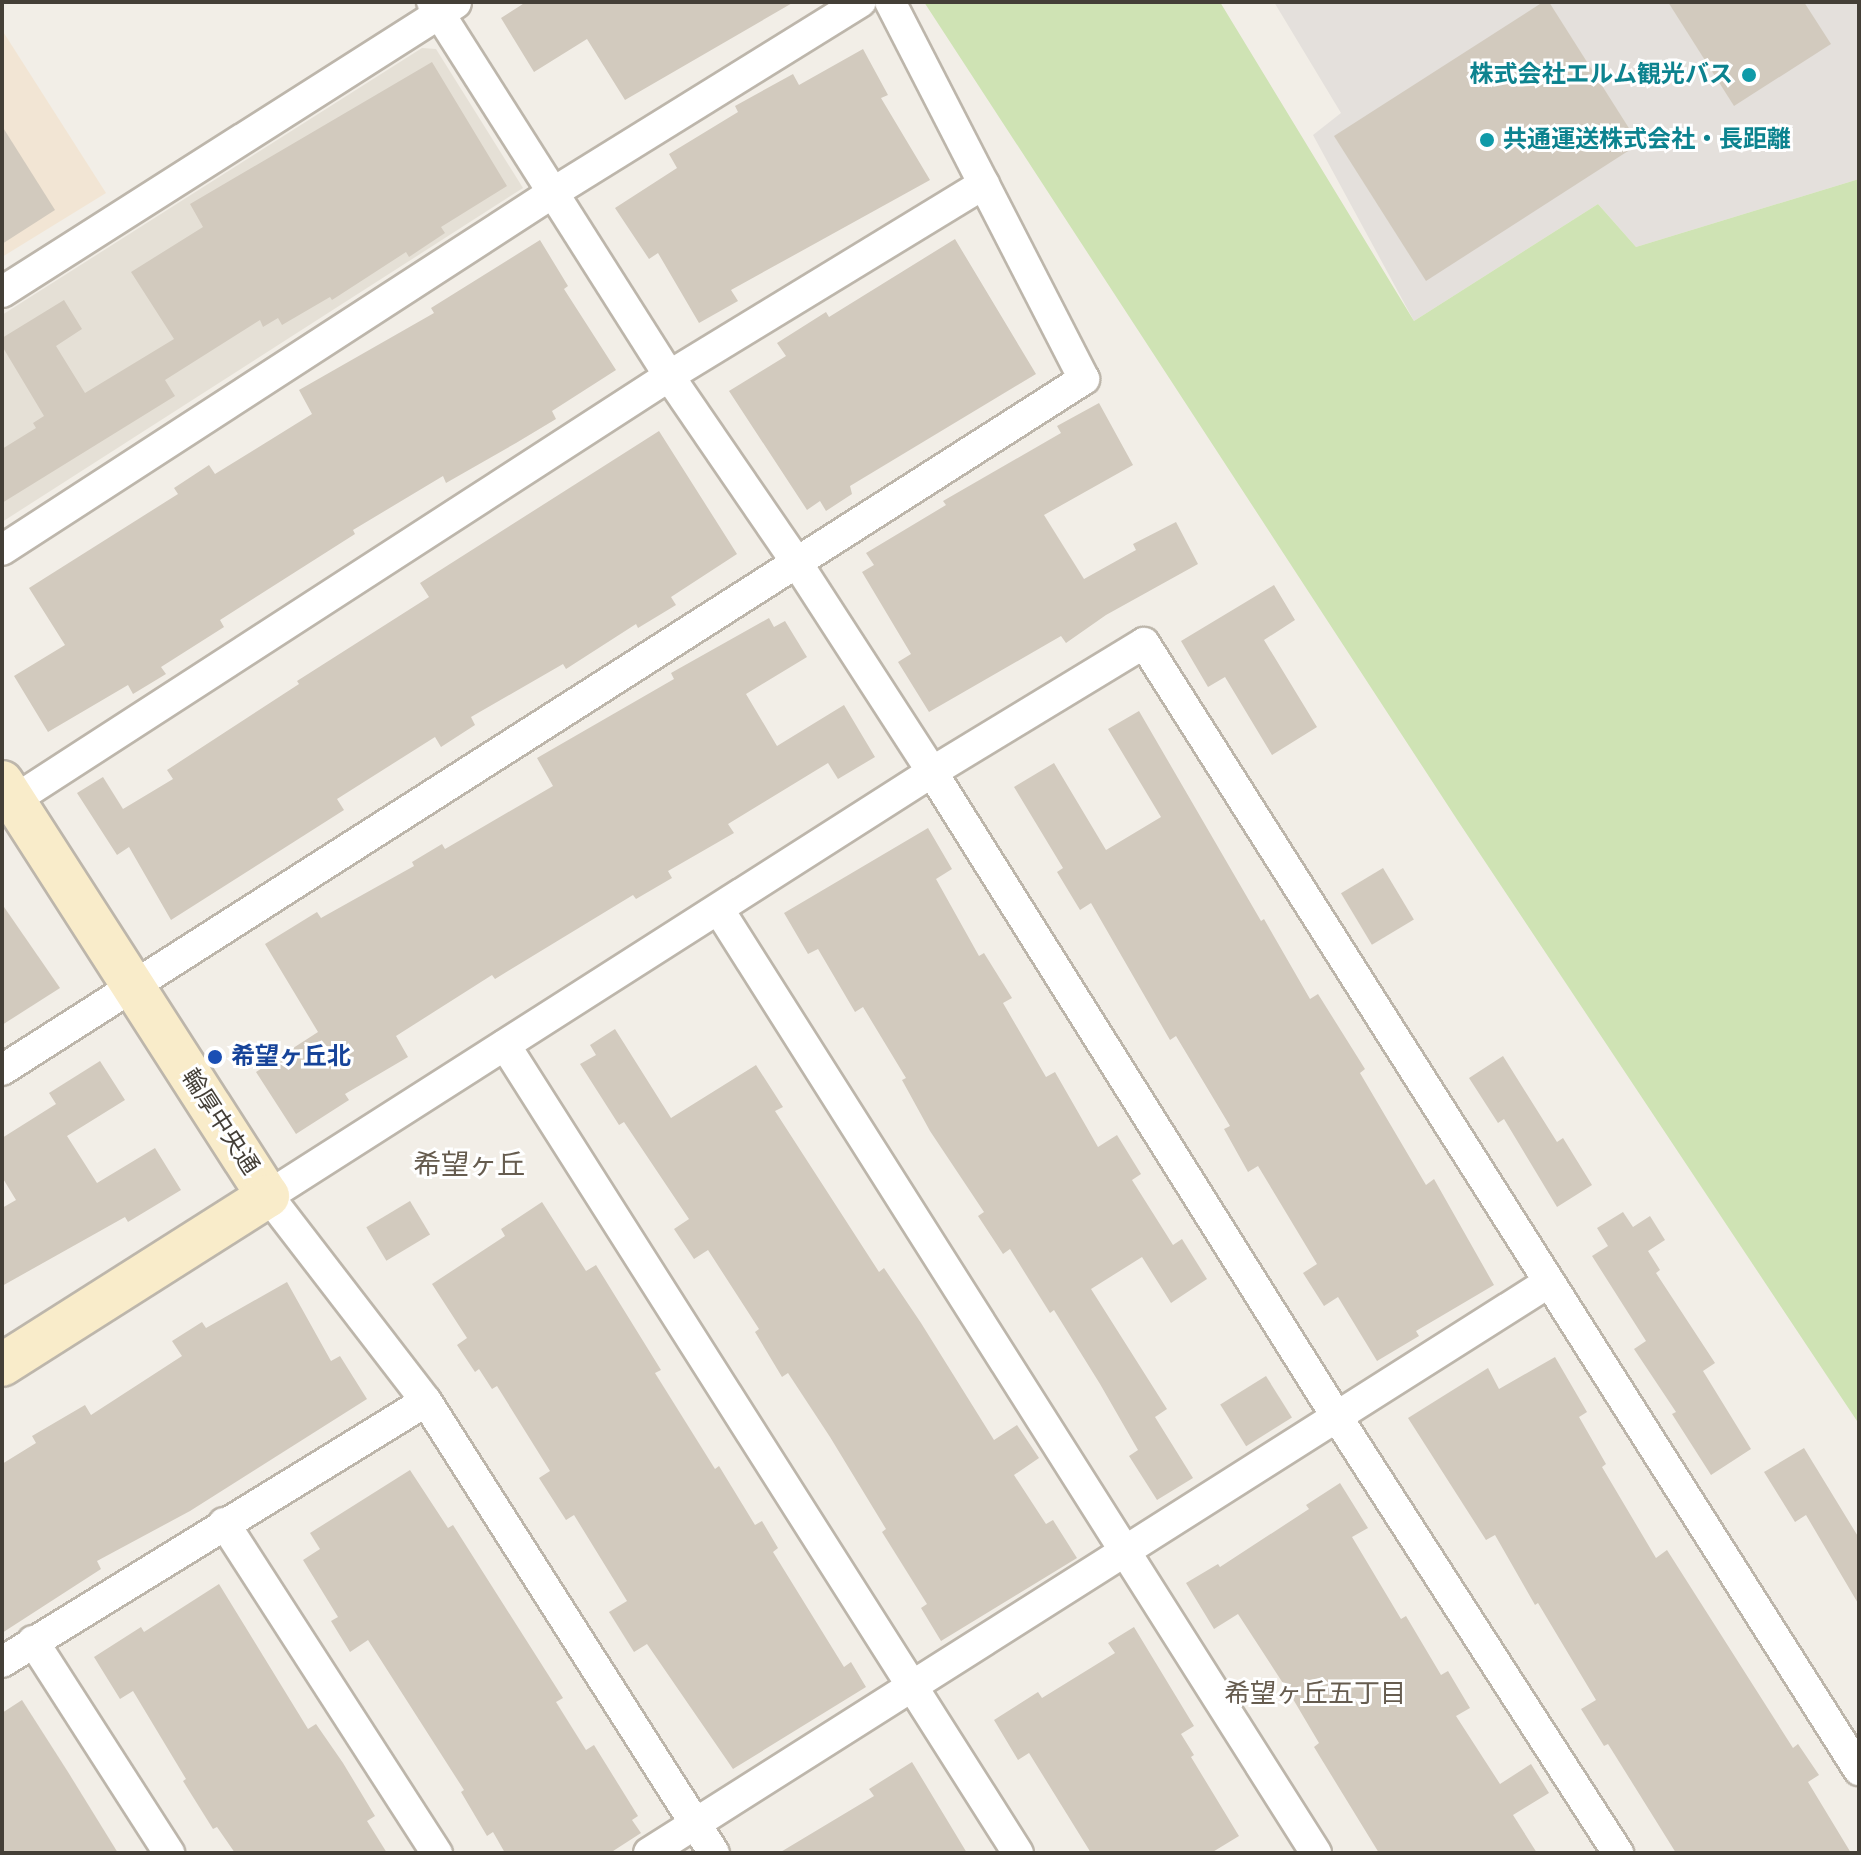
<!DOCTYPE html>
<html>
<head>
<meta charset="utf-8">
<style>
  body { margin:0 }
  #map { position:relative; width:1861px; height:1855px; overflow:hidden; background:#f2eee7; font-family:"Sofia Sans Condensed","Noto Sans JP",sans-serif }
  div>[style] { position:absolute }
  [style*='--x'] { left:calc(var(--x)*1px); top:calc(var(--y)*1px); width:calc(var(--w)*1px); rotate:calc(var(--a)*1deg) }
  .residential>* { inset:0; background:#e5e0d6 }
  .commercial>* { inset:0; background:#f2e5d4 }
  .industrial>* { inset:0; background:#e4e0dc }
  .green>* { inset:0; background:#cfe3b4 }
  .building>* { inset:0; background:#d2cabe; transform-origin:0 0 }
  .roads { filter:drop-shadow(2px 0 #bdb6ab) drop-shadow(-2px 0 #bdb6ab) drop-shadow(0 2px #bdb6ab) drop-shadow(0 -2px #bdb6ab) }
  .street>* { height:30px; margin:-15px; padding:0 15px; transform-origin:15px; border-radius:15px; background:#fff }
  .secondary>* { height:42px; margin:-21px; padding:0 21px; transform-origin:21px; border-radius:21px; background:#f9ecca }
  .dots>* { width:22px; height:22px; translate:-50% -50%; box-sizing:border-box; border:4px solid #fff; border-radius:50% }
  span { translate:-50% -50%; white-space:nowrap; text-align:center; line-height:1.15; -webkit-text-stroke:6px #fff; paint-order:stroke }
  .culture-label { font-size:24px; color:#0d838f; font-weight:700 }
  .right { translate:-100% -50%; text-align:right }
  .left { translate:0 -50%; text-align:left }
  .transit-label { font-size:24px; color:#164399; font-weight:700 }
  .street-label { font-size:24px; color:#443f37 }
  .neighbourhood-label { font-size:26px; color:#665c4f }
  .quarter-label { font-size:28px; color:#665c4f }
  .frame { position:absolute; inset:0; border:4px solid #443f37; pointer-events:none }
</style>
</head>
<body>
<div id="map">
  <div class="residential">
    <i style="clip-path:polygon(422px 48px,436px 49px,523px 188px,2px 522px,2px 315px)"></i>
  </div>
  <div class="commercial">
    <i style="clip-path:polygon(2px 30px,106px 193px,2px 257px)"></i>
  </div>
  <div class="industrial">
    <i style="clip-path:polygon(1274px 2px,1859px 2px,1859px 179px,1636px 247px,1598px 204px,1414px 321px,1313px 135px,1341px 113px)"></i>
  </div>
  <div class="green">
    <i style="clip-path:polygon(924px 2px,1220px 2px,1414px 321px,1598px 204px,1636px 247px,1859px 179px,1859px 1424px,1458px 821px)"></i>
  </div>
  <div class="building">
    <i style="clip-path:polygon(526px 2px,794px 2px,625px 100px,587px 39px,534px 72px,501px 18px)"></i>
    <i style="clip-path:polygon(1543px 2px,1549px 2px,1639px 144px,1426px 281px,1334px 136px)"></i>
    <i style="clip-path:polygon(1668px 2px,1804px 2px,1831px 44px,1734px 106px)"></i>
    <i style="clip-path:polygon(863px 49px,888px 95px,881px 98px,930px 180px,731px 290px,738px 301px,699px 323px,658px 253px,649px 259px,615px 208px,677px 168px,669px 154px,738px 112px,735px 106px,793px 74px,799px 85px)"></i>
    <i style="clip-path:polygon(432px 62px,507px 186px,441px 227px,445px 233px,409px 257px,406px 252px,332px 300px,330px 297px,282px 325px,278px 318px,263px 327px,260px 320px,165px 380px,175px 396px,2px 503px,2px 449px,36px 428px,33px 423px,44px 416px,2px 346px,2px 338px,64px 300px,82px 329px,56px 346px,85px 393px,174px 339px,131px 272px,203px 227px,190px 204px)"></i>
    <i style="clip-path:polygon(2px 126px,55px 210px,2px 244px)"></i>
    <i style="clip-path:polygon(955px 239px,1036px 374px,850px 486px,852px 494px,826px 511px,820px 501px,807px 510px,729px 391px,786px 356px,777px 343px,826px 312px,829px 317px)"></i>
    <i style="clip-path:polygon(540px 240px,568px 286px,564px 289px,616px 370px,552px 411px,556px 419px,516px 443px,446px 483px,443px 476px,353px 530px,355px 534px,220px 620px,224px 627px,161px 667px,166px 674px,133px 694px,128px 685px,48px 732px,14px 676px,65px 645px,29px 588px,178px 494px,174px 488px,209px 465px,215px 474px,312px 414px,299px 390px,434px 313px,431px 308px)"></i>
    <i style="clip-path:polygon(1099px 403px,1133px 465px,1044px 515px,1084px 579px,1136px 550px,1133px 544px,1176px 522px,1198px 564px,1106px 615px,1066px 643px,1061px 636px,929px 712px,898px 662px,911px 654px,862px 572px,874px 565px,866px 553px,946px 505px,943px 501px,1061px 433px,1057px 426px)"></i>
    <i style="clip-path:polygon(659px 431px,737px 554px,671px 597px,676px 605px,638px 628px,636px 624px,566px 669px,563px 664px,471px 717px,475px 725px,441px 747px,435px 737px,337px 799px,344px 810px,171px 920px,129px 847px,117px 855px,77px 793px,103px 777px,123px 809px,173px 779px,167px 770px,299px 684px,297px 681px,429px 597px,420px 583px)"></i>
    <i style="clip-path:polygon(1274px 585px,1295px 620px,1264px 640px,1317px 727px,1272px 755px,1225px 677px,1208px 687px,1181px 641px)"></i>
    <i style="clip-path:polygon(769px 618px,774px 627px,785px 621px,807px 657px,746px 694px,777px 746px,844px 705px,875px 757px,838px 779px,828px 763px,728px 824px,734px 833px,668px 871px,672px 878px,636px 899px,633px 895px,495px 979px,492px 975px,396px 1036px,408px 1057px,345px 1094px,349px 1100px,296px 1134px,256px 1072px,318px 1032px,265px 944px,317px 912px,321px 918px,414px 866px,412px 862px,442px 844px,445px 849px,553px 786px,537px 758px,674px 679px,671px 673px)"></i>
    <i style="clip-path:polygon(1139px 711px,1261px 921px,1264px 919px,1310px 999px,1318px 994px,1365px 1069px,1360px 1073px,1426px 1185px,1434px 1179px,1494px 1285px,1416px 1331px,1419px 1336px,1377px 1361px,1338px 1297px,1324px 1306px,1303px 1273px,1317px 1264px,1258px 1166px,1248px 1172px,1224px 1129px,1230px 1126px,1176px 1036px,1170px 1040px,1091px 903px,1080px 910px,1057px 872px,1063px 868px,1014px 787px,1054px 763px,1106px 850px,1161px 817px,1108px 729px)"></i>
    <i style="clip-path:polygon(928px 828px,952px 869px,936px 879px,979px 956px,984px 953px,1012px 998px,1003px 1003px,1046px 1077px,1055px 1072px,1098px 1147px,1117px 1135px,1141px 1174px,1132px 1180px,1173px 1245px,1182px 1239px,1207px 1279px,1171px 1303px,1142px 1257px,1091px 1289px,1167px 1409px,1155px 1417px,1193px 1478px,1157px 1500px,1129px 1456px,1138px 1450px,1100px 1384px,1054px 1310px,1050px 1313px,1010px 1249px,1003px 1254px,978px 1216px,984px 1212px,930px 1131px,902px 1080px,906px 1078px,863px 1007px,855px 1012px,818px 949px,808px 954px,784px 913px)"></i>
    <i style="left:1383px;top:868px;width:60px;height:49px;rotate:59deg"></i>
    <i style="clip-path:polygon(2px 904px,60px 988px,2px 1025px)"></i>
    <i style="clip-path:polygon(615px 1029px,671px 1118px,756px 1065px,783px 1107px,775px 1111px,879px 1272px,884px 1268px,921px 1323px,994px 1440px,1017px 1425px,1039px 1458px,1014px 1475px,1046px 1524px,1053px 1520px,1077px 1558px,941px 1641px,921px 1608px,927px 1604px,882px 1532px,886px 1529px,830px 1437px,788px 1373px,782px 1377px,755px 1332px,759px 1329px,708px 1250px,694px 1259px,674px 1229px,689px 1219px,624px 1122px,619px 1125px,580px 1064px,596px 1055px,590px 1045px)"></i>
    <i style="clip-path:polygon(1503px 1056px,1557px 1142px,1563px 1138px,1592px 1185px,1557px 1207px,1504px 1119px,1498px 1123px,1469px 1078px)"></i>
    <i style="clip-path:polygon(100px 1061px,125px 1100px,67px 1136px,97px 1183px,155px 1148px,181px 1190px,128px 1222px,125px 1217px,2px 1286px,2px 1208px,16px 1200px,2px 1177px,2px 1138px,56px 1104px,49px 1093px)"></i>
    <i style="left:410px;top:1201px;width:39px;height:51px;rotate:59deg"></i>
    <i style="clip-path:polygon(542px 1202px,586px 1271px,596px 1265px,661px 1370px,655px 1373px,715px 1469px,719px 1466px,755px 1525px,762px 1521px,778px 1548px,773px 1552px,844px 1667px,851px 1662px,866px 1687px,733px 1769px,647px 1644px,634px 1652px,609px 1612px,627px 1601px,574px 1515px,566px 1520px,539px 1478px,550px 1471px,497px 1386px,492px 1389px,479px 1369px,475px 1372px,457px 1345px,467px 1338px,432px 1284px,505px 1236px,501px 1229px)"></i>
    <i style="clip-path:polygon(1623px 1212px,1633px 1227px,1650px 1216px,1665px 1240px,1648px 1251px,1660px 1270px,1656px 1273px,1715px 1363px,1703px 1371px,1751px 1449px,1711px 1475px,1672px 1414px,1676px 1412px,1634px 1349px,1646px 1341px,1592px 1256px,1608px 1246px,1597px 1228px)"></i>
    <i style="clip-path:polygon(287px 1282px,331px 1361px,340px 1356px,367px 1399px,190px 1511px,97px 1561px,101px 1569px,2px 1633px,2px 1464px,36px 1443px,32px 1436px,85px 1405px,91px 1415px,182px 1356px,172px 1341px,202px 1322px,206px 1328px)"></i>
    <i style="clip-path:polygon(1555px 1357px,1587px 1412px,1579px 1417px,1606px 1464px,1602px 1467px,1656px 1558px,1667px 1550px,1793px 1748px,1798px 1744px,1819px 1775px,1808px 1782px,1851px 1853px,1676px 1853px,1608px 1744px,1604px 1746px,1581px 1709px,1596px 1700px,1538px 1603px,1535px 1605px,1495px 1535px,1486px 1540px,1408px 1418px,1488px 1368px,1499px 1389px)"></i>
    <i style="left:1266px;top:1376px;width:49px;height:54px;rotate:58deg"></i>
    <i style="clip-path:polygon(1804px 1448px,1859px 1538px,1859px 1605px,1806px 1515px,1795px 1522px,1764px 1472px)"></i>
    <i style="clip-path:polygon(410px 1470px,448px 1528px,453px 1525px,563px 1698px,556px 1702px,586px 1750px,594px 1745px,638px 1816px,632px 1820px,641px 1833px,610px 1853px,505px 1853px,493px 1832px,487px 1836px,461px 1792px,464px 1790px,368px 1640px,350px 1652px,331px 1621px,338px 1617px,303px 1560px,320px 1549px,310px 1533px)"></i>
    <i style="clip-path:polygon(1340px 1483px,1368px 1528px,1352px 1537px,1401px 1619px,1406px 1616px,1441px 1675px,1448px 1671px,1470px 1708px,1456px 1716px,1500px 1784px,1531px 1764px,1549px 1793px,1513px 1815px,1537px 1853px,1379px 1853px,1314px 1747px,1319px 1743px,1290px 1694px,1238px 1614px,1214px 1629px,1186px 1583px,1218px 1564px,1220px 1567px,1309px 1509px,1306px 1505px)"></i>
    <i style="clip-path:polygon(219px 1584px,308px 1729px,316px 1724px,343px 1763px,375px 1816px,367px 1821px,387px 1853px,235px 1853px,217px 1827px,213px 1829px,183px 1781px,186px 1779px,133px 1691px,120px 1699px,94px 1657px,141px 1627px,144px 1632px)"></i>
    <i style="clip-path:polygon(1134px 1627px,1194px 1726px,1181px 1734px,1194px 1755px,1191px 1757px,1239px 1836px,1211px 1853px,1091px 1853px,1029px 1753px,1018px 1760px,994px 1720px,1038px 1692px,1042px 1698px,1115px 1653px,1108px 1643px)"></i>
    <i style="clip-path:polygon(22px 1700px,68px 1772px,118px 1853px,2px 1853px,2px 1713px)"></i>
    <i style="clip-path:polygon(912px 1762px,967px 1853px,779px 1853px,874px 1796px,869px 1789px)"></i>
  </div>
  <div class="roads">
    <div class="street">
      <i style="--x:432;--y:2;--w:443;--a:57.6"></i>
      <i style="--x:669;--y:376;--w:227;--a:55.6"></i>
      <i style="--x:797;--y:563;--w:249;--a:57.1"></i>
      <i style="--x:932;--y:772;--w:762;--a:57.88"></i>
      <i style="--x:1337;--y:1417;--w:519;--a:57.2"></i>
      <i style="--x:2;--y:292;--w:538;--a:-32.48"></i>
      <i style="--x:2;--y:550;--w:658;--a:-32.97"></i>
      <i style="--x:554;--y:192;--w:361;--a:-31.8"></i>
      <i style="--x:2;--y:808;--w:795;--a:-32.93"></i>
      <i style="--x:669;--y:376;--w:369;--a:-31.4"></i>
      <i style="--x:719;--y:910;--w:1116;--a:57.66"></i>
      <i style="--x:505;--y:1045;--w:957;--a:57.59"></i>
      <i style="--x:2;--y:1070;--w:1284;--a:-32.56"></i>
      <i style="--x:1084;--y:379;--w:424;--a:-117.2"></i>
      <i style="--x:224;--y:1523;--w:393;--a:57.2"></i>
      <i style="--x:33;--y:1641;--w:252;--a:57.3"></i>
      <i style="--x:2;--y:1662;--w:498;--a:-31.6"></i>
      <i style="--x:649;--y:1853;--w:1066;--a:-32.39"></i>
      <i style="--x:714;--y:1853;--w:536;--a:-122.5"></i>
      <i style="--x:426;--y:1401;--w:259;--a:-127.6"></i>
      <i style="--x:268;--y:1196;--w:788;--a:-32.56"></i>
      <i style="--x:932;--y:772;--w:248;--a:-31.3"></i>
      <i style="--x:1144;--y:643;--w:1335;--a:57.61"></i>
    </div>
    <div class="secondary">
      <i style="--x:2;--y:782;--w:492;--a:57.3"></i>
      <i style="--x:268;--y:1196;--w:315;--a:147.6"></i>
    </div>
  </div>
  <div class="dots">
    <i style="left:1749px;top:75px;background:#0f9aa8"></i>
    <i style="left:1487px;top:140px;background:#0f9aa8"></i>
    <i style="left:215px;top:1057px;background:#1a4fb4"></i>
  </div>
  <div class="culture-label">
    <span class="right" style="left:1733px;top:75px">株式会社エルム観光バス</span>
    <span class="left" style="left:1503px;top:140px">共通運送株式会社・長距離</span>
  </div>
  <div class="transit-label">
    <span class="left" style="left:231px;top:1057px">希望ヶ丘北</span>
  </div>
  <div class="street-label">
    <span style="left:220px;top:1122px;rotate:57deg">輪厚中央通</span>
  </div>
  <div class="neighbourhood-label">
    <span style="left:1315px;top:1695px">希望ヶ丘五丁目</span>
  </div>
  <div class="quarter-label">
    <span style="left:469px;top:1166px">希望ヶ丘</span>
  </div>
  <div class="frame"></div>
</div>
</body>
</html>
